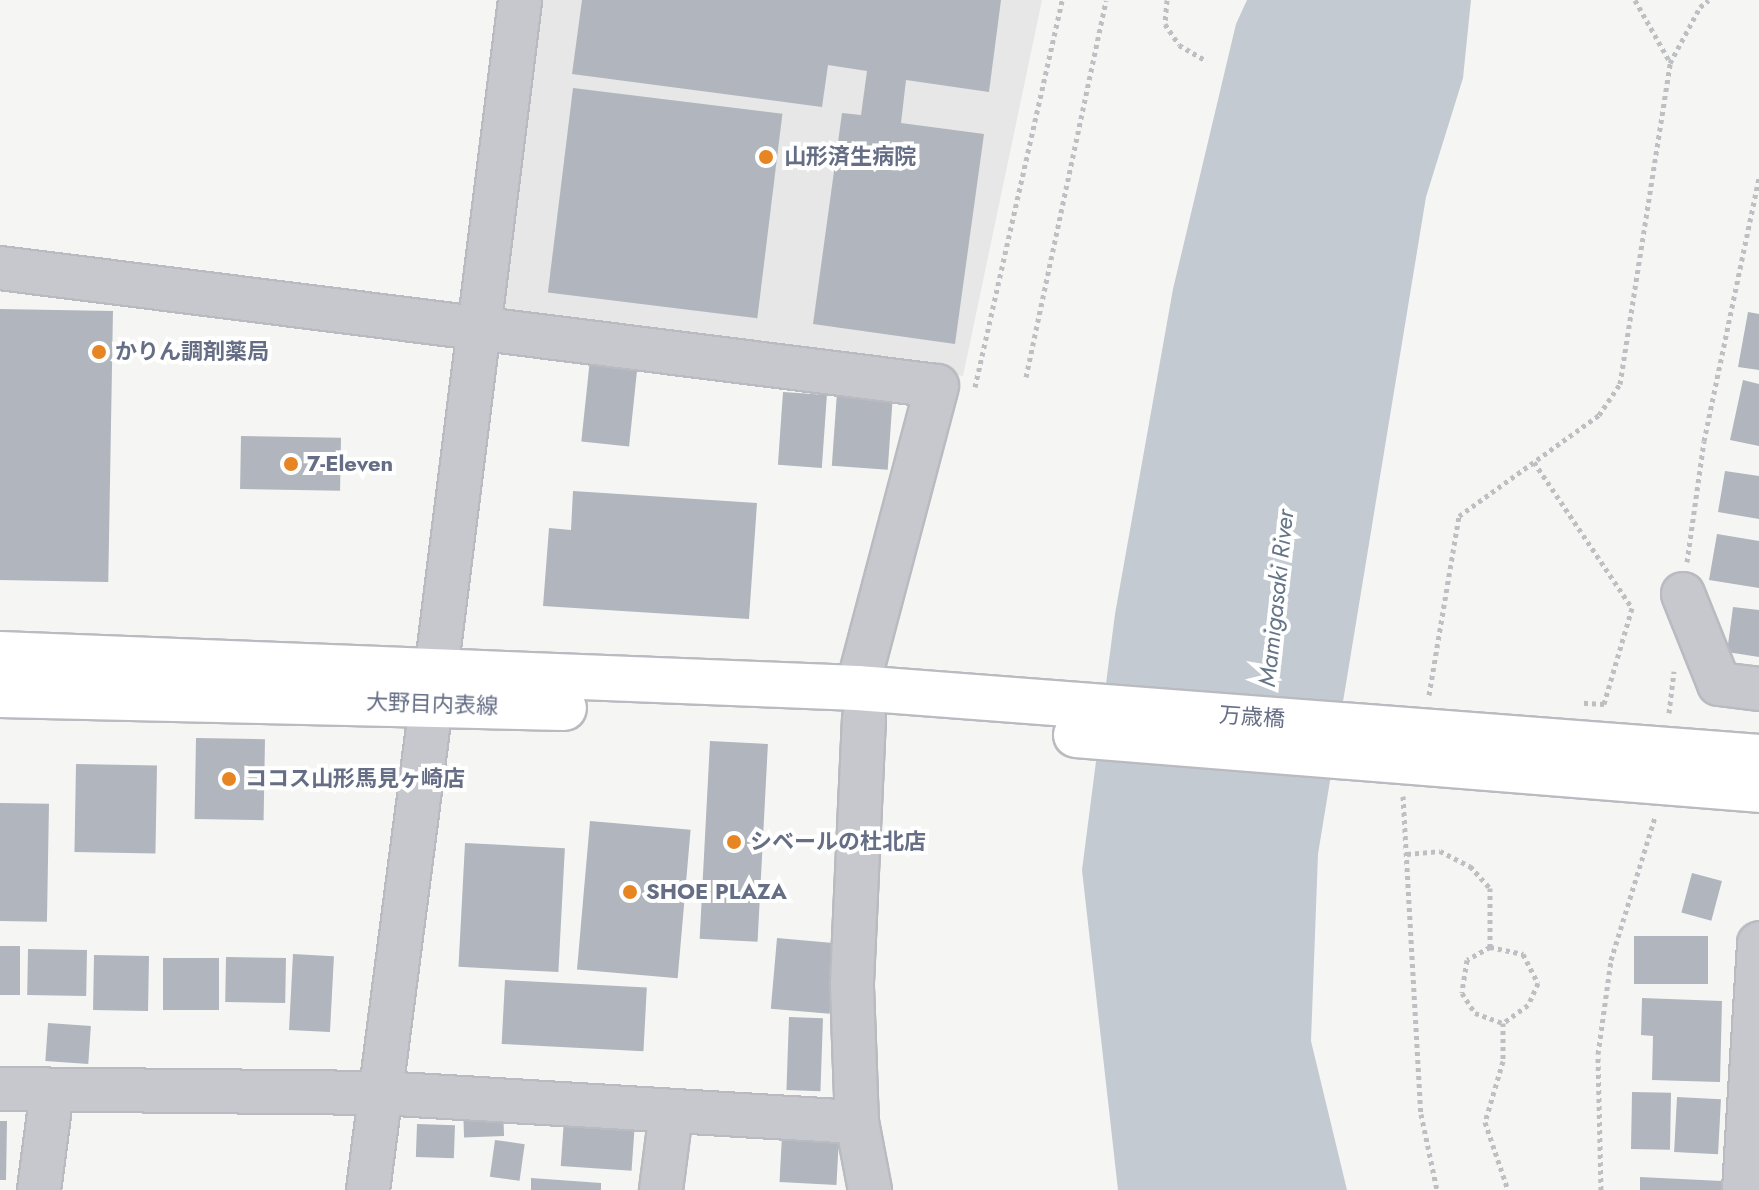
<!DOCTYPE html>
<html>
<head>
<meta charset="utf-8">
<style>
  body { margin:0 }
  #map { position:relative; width:1759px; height:1190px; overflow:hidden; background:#f5f6f3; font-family:Jost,"Noto Sans JP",sans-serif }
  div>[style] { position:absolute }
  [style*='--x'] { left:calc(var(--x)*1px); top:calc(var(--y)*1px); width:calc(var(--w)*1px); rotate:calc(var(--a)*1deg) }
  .built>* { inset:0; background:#e6e7e6 }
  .water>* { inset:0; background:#c4cad1 }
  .building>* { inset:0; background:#b1b5bd; transform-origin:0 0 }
  .path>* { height:5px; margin-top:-2.5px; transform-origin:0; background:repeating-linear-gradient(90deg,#bebfc2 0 4px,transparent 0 8px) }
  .roads { filter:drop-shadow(2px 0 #b9bbc0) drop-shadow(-2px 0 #b9bbc0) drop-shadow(0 2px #b9bbc0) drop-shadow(0 -2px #b9bbc0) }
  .minor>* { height:42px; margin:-21px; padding:0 21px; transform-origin:21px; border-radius:21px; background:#c7c8cd }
  .major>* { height:44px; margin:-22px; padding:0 22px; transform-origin:22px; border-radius:22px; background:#fff }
  .dots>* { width:22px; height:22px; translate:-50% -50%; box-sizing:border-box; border:4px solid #fff; border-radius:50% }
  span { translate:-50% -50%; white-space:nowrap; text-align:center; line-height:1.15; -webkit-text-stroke:8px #fff; paint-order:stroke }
  .poi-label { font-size:22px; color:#656e85; font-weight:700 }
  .left { translate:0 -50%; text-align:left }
  .street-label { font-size:22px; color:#656e85 }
  .water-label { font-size:24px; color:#657588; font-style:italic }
</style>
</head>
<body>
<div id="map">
  <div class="built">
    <i style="clip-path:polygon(543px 0,1042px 0,963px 376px,504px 314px)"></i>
  </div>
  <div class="water">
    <i style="clip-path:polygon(1247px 0,1471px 0,1463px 78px,1426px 197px,1318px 854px,1311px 1041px,1347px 1190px,1118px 1190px,1082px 870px,1115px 614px,1173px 289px,1236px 24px)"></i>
  </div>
  <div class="building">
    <i style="clip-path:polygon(582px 0,1001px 0,989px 92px,906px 80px,901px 123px,984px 134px,955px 344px,813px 324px,842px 113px,861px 115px,867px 71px,828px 65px,822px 107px,572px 74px)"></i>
    <i style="left:573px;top:88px;width:211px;height:206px;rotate:7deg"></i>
    <i style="left:0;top:309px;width:113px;height:271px;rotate:1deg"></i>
    <i style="clip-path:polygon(1748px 312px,1759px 314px,1759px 370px,1738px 367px)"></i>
    <i style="left:590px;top:359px;width:48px;height:83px;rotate:6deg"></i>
    <i style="clip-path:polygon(1743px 380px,1759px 384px,1759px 446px,1730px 440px)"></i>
    <i style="left:783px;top:392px;width:44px;height:73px;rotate:4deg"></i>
    <i style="left:837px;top:392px;width:56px;height:74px;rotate:4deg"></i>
    <i style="left:241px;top:436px;width:100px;height:53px;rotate:1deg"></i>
    <i style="clip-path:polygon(1725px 471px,1759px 476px,1759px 519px,1718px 512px)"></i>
    <i style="clip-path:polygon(573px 491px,757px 503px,749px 619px,543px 606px,549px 528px,571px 530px)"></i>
    <i style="clip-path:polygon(1717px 534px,1759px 541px,1759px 588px,1709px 580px)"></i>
    <i style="clip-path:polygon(1733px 607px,1759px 610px,1759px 657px,1727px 652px)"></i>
    <i style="left:196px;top:738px;width:69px;height:81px;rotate:1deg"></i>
    <i style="left:710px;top:741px;width:58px;height:198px;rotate:3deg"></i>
    <i style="left:76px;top:764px;width:81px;height:88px;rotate:1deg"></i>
    <i style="left:0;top:803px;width:49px;height:118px;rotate:1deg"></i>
    <i style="left:590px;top:821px;width:101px;height:149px;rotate:5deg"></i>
    <i style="left:465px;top:843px;width:100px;height:124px;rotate:3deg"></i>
    <i style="left:1692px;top:873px;width:31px;height:41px;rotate:15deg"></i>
    <i style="left:1634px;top:936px;width:74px;height:48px"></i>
    <i style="left:777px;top:938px;width:59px;height:71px;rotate:5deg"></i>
    <i style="left:0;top:946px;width:20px;height:49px"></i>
    <i style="left:28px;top:949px;width:59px;height:46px;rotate:1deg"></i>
    <i style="left:293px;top:954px;width:41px;height:76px;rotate:3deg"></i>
    <i style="left:94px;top:955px;width:55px;height:55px;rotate:1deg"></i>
    <i style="left:226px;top:957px;width:60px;height:45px;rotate:1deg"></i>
    <i style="left:163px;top:958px;width:56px;height:52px"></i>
    <i style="left:505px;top:980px;width:142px;height:64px;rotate:3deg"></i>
    <i style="clip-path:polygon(1642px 998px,1722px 1001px,1720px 1082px,1652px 1080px,1653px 1036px,1641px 1035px)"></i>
    <i style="left:789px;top:1017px;width:34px;height:73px;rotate:2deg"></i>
    <i style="left:48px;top:1023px;width:43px;height:38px;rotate:4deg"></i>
    <i style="left:1632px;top:1092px;width:39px;height:57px;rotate:1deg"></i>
    <i style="left:1677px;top:1097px;width:44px;height:55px;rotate:3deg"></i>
    <i style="left:503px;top:1106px;width:30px;height:40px;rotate:88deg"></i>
    <i style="left:564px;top:1119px;width:71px;height:47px;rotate:4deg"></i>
    <i style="clip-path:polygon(0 1121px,7px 1121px,6px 1180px,0 1180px)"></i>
    <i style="left:417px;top:1124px;width:38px;height:33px;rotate:2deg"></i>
    <i style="left:782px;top:1135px;width:57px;height:47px;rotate:3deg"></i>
    <i style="left:495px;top:1140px;width:30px;height:37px;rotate:8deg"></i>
    <i style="clip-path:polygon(1640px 1177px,1722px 1181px,1722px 1190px,1640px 1190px)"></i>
    <i style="clip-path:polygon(531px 1178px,601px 1183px,601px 1190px,531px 1190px)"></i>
  </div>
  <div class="path">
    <i style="--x:1167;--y:0;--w:24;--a:95"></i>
    <i style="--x:1165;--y:24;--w:25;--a:56"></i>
    <i style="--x:1179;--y:45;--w:32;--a:30"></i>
    <i style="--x:1635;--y:0;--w:71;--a:60.6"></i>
    <i style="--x:1026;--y:377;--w:385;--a:-78"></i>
    <i style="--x:975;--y:387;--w:397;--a:-77.3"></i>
    <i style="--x:1534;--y:462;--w:176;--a:56.1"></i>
    <i style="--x:1632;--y:608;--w:100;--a:106.3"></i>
    <i style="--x:1604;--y:704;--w:22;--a:-177"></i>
    <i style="--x:1687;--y:562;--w:122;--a:-82"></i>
    <i style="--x:1704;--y:441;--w:269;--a:-78.2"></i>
    <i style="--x:1429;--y:695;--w:181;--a:-80.5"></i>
    <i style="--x:1459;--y:516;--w:173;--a:-35.8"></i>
    <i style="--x:1599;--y:415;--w:37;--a:-56"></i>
    <i style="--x:1620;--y:384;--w:325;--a:-81.1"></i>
    <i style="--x:1670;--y:63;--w:64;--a:-61.8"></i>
    <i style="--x:1700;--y:7;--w:11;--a:-38"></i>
    <i style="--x:1669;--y:713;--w:42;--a:-83.2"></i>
    <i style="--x:1403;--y:796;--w:319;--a:86.8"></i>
    <i style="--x:1421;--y:1114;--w:78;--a:78.1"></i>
    <i style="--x:1407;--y:854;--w:33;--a:-5"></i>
    <i style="--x:1440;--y:851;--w:34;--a:27"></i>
    <i style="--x:1470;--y:866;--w:30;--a:48"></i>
    <i style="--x:1490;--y:888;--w:59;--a:90"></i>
    <i style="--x:1490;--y:947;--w:26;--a:151"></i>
    <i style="--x:1467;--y:960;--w:33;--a:99"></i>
    <i style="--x:1462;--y:993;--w:24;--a:57"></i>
    <i style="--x:1475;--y:1013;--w:30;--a:20"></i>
    <i style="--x:1503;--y:1023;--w:38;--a:90"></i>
    <i style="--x:1503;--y:1061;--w:64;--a:106.4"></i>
    <i style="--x:1485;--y:1122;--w:72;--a:71.3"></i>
    <i style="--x:1490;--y:947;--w:34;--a:12"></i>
    <i style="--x:1523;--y:954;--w:33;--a:63"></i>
    <i style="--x:1538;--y:983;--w:24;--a:114"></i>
    <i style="--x:1528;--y:1005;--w:31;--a:144"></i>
    <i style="--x:1601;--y:1190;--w:136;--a:-91.3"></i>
    <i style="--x:1598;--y:1054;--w:95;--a:-82.1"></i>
    <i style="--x:1611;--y:960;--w:150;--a:-72.9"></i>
  </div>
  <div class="roads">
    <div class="minor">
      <i style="--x:0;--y:268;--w:944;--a:7.18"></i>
      <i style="--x:937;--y:386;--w:312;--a:104.8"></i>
      <i style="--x:1683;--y:594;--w:97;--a:68.2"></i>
      <i style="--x:1719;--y:684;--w:40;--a:7.1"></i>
      <i style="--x:436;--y:672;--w:677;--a:-82.87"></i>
      <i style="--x:864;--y:718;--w:269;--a:92.6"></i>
      <i style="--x:852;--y:987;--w:135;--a:87.9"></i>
      <i style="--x:857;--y:1122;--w:69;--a:79.2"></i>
      <i style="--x:0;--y:1089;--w:381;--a:0.6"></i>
      <i style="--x:381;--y:1093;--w:477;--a:3.5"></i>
      <i style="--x:39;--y:1190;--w:100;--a:-82.5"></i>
      <i style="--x:368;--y:1190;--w:491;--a:-82.6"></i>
      <i style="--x:661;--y:1190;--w:78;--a:-82.6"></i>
      <i style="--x:1744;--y:1190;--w:247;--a:-86.5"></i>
    </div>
    <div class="major">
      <i style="--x:0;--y:654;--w:858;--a:2.27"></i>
      <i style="--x:857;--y:688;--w:905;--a:4.37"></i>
      <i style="--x:0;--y:695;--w:564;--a:1.32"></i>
      <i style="--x:1076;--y:735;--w:685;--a:4.6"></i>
    </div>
  </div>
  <div class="dots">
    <i style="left:766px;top:157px;background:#e78522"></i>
    <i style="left:99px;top:352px;background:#e78522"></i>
    <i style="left:291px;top:464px;background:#e78522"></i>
    <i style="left:229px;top:779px;background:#e78522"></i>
    <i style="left:734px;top:842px;background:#e78522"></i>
    <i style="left:630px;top:892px;background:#e78522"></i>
  </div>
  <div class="poi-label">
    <span class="left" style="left:784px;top:157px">山形済生病院</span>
    <span class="left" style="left:115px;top:352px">かりん調剤薬局</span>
    <span class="left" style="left:307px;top:464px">7-Eleven</span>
    <span class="left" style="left:245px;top:779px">ココス山形馬見ヶ崎店</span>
    <span class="left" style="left:750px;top:842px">シベールの杜北店</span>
    <span class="left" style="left:646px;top:892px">SHOE PLAZA</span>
  </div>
  <div class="street-label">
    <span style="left:432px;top:704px;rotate:2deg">大野目内表線</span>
    <span style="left:1252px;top:717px;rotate:4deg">万歳橋</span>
  </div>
  <div class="water-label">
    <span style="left:1276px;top:598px;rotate:-84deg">Mamigasaki River</span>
  </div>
</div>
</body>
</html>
